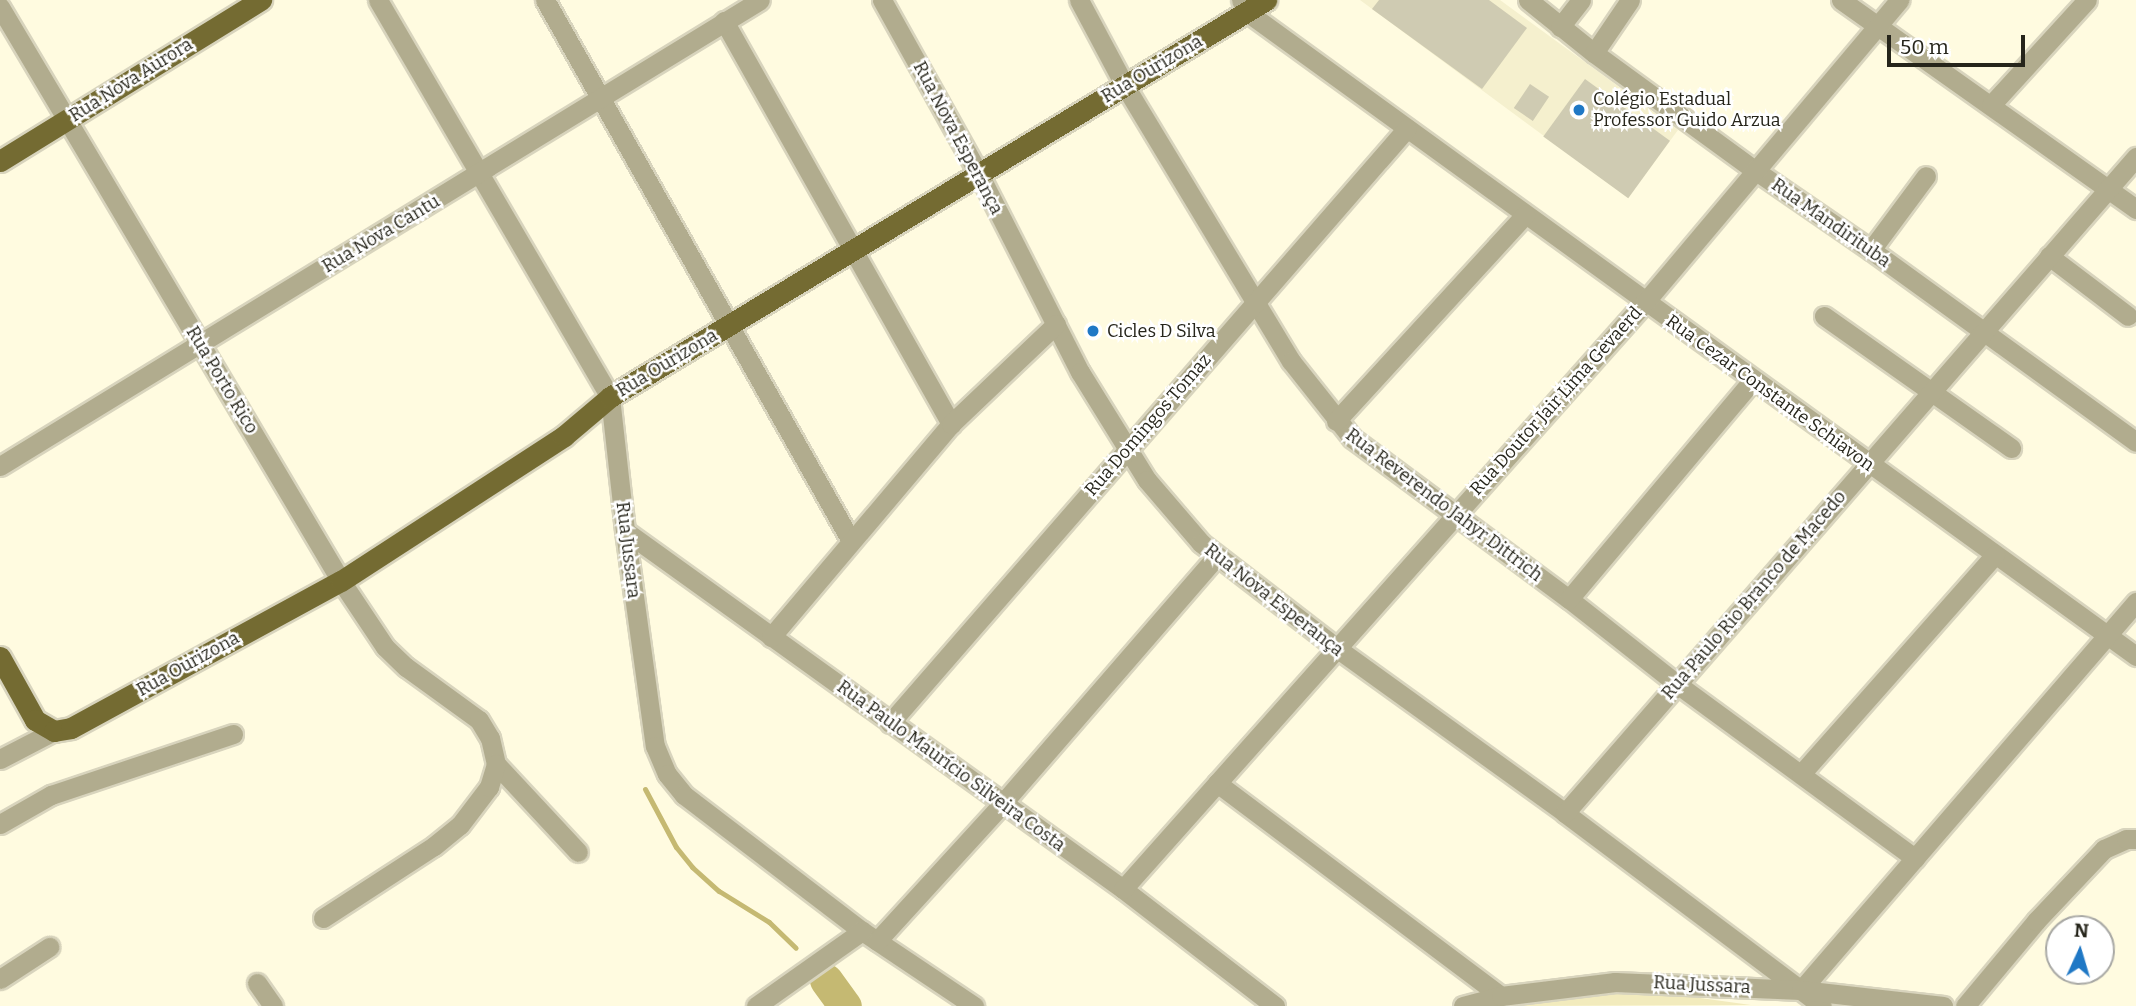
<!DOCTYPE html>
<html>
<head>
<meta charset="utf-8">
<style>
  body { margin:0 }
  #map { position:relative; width:2136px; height:1006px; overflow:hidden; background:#fffbe0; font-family:Bitter,serif }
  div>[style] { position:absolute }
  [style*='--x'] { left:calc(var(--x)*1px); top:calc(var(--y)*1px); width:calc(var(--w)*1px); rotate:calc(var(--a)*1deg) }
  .built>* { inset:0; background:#f5f0ce }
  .green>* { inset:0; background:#f2ebbd }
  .stream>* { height:5px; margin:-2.5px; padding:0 2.5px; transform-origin:2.5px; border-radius:2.5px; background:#c5b972 }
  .river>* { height:33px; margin:-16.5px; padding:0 16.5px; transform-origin:16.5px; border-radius:16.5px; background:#c5b972 }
  .building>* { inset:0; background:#cfcbb2; transform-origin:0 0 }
  .roads { filter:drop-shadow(2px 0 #d8d4bd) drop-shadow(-2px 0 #d8d4bd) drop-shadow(0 2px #d8d4bd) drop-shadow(0 -2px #d8d4bd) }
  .minor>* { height:19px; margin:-9.5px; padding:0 9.5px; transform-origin:9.5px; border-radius:9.5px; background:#b1ac8e }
  .major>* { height:21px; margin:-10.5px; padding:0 10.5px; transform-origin:10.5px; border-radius:10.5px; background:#746b32 }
  .dots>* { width:19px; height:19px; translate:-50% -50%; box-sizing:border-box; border:4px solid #fff; border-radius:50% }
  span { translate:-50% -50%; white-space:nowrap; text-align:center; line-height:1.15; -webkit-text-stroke:5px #fff; paint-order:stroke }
  .street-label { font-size:18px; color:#26251b }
  .poi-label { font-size:18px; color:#26251b }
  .left { translate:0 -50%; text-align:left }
  .north { position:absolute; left:2045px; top:915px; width:70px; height:70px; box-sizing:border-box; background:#fff; border:2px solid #a8a8a4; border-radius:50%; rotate:4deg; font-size:19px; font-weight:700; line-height:28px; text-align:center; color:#26251b }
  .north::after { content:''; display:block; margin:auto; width:24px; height:32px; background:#1f78c5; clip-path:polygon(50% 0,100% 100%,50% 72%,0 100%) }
  .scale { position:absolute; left:1887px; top:35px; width:138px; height:32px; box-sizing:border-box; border:4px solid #26251b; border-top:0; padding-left:9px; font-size:21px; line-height:24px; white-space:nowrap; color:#26251b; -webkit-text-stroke:5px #fff; paint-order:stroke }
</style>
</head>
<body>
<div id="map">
  <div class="built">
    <i style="clip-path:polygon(1360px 0,1500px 0,1678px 130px,1628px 198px)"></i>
  </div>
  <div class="green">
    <i style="clip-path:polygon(1635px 989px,1751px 1005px,1512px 1006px,1524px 1003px)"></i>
  </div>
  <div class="stream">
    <i style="--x:645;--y:789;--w:66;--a:61.9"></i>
    <i style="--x:676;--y:847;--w:26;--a:51"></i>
    <i style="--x:692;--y:867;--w:36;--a:42"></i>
    <i style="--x:719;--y:891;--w:59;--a:31.8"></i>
    <i style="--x:769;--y:922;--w:37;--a:44"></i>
  </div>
  <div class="river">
    <i style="--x:826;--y:980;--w:32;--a:54"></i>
  </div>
  <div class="building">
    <i style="clip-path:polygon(1379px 0,1489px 0,1527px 28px,1482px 89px,1372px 9px)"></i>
    <i style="left:1585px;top:79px;width:105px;height:71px;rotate:36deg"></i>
    <i style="left:1530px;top:84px;width:23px;height:29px;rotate:34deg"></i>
  </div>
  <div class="roads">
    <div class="minor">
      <i style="--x:378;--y:0;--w:460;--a:59.7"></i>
      <i style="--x:610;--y:397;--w:135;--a:83.6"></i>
      <i style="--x:625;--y:531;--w:217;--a:82.1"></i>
      <i style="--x:655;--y:746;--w:30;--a:67"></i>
      <i style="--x:667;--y:774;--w:27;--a:51"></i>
      <i style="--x:684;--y:795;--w:224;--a:37.4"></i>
      <i style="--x:862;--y:931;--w:135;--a:33.8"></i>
      <i style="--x:545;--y:0;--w:619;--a:60.5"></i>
      <i style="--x:882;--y:0;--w:199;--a:60.9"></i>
      <i style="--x:979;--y:174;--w:222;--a:63"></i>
      <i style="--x:1080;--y:372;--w:127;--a:58.2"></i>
      <i style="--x:1147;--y:480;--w:83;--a:49.4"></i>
      <i style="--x:1201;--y:543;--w:173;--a:37.7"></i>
      <i style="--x:1338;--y:649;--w:280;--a:35.8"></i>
      <i style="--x:1565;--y:813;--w:321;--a:36.9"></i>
      <i style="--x:1079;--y:0;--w:98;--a:61.9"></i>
      <i style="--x:1125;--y:86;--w:321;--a:58.9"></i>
      <i style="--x:1291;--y:361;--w:98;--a:51.6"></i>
      <i style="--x:1352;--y:438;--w:270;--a:36.6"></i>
      <i style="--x:1569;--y:599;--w:137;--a:38.2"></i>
      <i style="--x:1677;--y:684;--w:295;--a:36.2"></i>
      <i style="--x:1241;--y:0;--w:13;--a:63"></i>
      <i style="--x:1247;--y:12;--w:1098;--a:35.92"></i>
      <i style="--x:1528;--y:0;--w:85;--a:38.8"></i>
      <i style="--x:1594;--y:53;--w:200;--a:36.1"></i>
      <i style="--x:1756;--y:171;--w:140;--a:34.5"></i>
      <i style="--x:1871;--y:250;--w:327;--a:35.9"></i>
      <i style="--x:1841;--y:0;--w:362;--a:35.3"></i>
      <i style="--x:0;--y:7;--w:668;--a:59.29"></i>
      <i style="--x:341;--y:581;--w:79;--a:56.3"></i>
      <i style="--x:385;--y:647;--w:29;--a:44"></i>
      <i style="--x:406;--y:667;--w:90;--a:36"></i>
      <i style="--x:479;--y:720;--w:21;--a:59"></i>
      <i style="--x:490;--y:738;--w:27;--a:77"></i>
      <i style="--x:496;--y:764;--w:120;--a:47"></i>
      <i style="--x:724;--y:21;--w:463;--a:60.6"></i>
      <i style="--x:1560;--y:27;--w:34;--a:-52"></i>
      <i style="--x:1594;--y:53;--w:64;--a:-55.8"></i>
      <i style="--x:1991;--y:105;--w:142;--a:-47.6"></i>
      <i style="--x:1871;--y:250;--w:92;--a:-53.4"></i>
      <i style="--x:2049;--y:256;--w:99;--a:37.2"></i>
      <i style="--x:1824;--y:316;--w:229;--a:35.2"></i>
      <i style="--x:1336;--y:421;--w:280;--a:-47.5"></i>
      <i style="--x:0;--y:466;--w:891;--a:-31.51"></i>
      <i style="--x:625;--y:531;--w:613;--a:35.71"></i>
      <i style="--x:1123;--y:889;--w:192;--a:37.6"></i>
      <i style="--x:1569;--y:599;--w:285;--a:-50"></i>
      <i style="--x:771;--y:637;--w:279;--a:-49.8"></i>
      <i style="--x:951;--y:424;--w:145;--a:-43.6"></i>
      <i style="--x:890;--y:723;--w:788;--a:-49.01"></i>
      <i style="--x:0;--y:759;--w:61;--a:-27.4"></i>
      <i style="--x:1801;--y:774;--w:293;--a:-48.5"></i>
      <i style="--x:1217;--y:783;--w:355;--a:36.9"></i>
      <i style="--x:1565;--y:813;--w:870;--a:-48.96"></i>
      <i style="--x:0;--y:824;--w:59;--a:-29.6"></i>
      <i style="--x:51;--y:795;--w:192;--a:-18.5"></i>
      <i style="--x:1123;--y:889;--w:786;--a:-48.35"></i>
      <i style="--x:1645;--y:302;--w:395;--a:-49.9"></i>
      <i style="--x:323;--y:918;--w:132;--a:-33"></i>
      <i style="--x:434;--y:846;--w:33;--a:-39"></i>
      <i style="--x:460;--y:825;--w:48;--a:-52.7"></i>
      <i style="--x:489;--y:787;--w:24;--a:-73"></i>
      <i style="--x:877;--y:941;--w:185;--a:-47.6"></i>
      <i style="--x:1002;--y:804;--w:327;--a:-49.1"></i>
      <i style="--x:0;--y:979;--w:59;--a:-33.1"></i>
      <i style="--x:257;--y:983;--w:28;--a:55"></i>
      <i style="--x:1801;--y:990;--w:513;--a:-49.19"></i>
      <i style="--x:756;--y:1006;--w:130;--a:-35.3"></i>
      <i style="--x:1463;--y:1006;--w:39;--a:-15"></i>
      <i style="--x:1501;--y:996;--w:115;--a:-7"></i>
      <i style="--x:1615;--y:982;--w:186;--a:2.5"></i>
      <i style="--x:1801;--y:990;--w:143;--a:6.4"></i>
      <i style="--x:1965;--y:1006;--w:111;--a:-50.1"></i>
      <i style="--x:2036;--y:921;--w:99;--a:-46.6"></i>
      <i style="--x:2104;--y:849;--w:24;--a:-24"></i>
      <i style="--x:2126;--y:839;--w:10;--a:0"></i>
    </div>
    <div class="major">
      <i style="--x:0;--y:161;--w:307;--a:-31.7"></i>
      <i style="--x:0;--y:657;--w:72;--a:60.9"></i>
      <i style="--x:35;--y:720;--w:22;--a:30"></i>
      <i style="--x:54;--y:731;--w:17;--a:-10"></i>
      <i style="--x:71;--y:728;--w:307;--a:-28.6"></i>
      <i style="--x:341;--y:581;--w:266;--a:-33"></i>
      <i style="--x:564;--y:436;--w:60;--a:-40.3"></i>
      <i style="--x:610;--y:397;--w:767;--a:-31.18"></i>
    </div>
  </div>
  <div class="dots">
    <i style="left:1579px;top:110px;background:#1f78c5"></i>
    <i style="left:1093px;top:331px;background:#1f78c5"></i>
  </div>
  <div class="street-label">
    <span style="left:1152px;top:69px;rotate:-31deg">Rua Ourizona</span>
    <span style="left:131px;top:80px;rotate:-32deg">Rua Nova Aurora</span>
    <span style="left:958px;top:138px;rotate:62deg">Rua Nova Esperança</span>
    <span style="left:1831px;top:223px;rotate:35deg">Rua Mandirituba</span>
    <span style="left:381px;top:234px;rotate:-31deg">Rua Nova Cantu</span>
    <span style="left:667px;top:363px;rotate:-31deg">Rua Ourizona</span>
    <span style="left:222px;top:380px;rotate:59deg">Rua Porto Rico</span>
    <span style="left:1770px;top:393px;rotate:36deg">Rua Cezar Constante Schiavon</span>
    <span style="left:1556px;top:401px;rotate:-48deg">Rua Doutor Jair Lima Gevaerd</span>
    <span style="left:1148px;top:425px;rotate:-49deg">Rua Domingos Tomaz</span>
    <span style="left:1444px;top:505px;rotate:37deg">Rua Reverendo Jahyr Dittrich</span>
    <span style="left:628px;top:550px;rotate:83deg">Rua Jussara</span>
    <span style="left:1754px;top:595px;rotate:-49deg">Rua Paulo Rio Branco de Macedo</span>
    <span style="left:1274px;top:600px;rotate:38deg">Rua Nova Esperança</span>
    <span style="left:188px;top:664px;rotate:-29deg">Rua Ourizona</span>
    <span style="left:951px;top:766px;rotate:36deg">Rua Paulo Maurício Silveira Costa</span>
    <span style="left:1702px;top:985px;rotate:3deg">Rua Jussara</span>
  </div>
  <div class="poi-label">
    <span class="left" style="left:1593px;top:110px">Colégio Estadual<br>Professor Guido Arzua</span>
    <span class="left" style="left:1107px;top:331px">Cicles D Silva</span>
  </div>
  <div class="north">N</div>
  <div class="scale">50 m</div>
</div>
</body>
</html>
